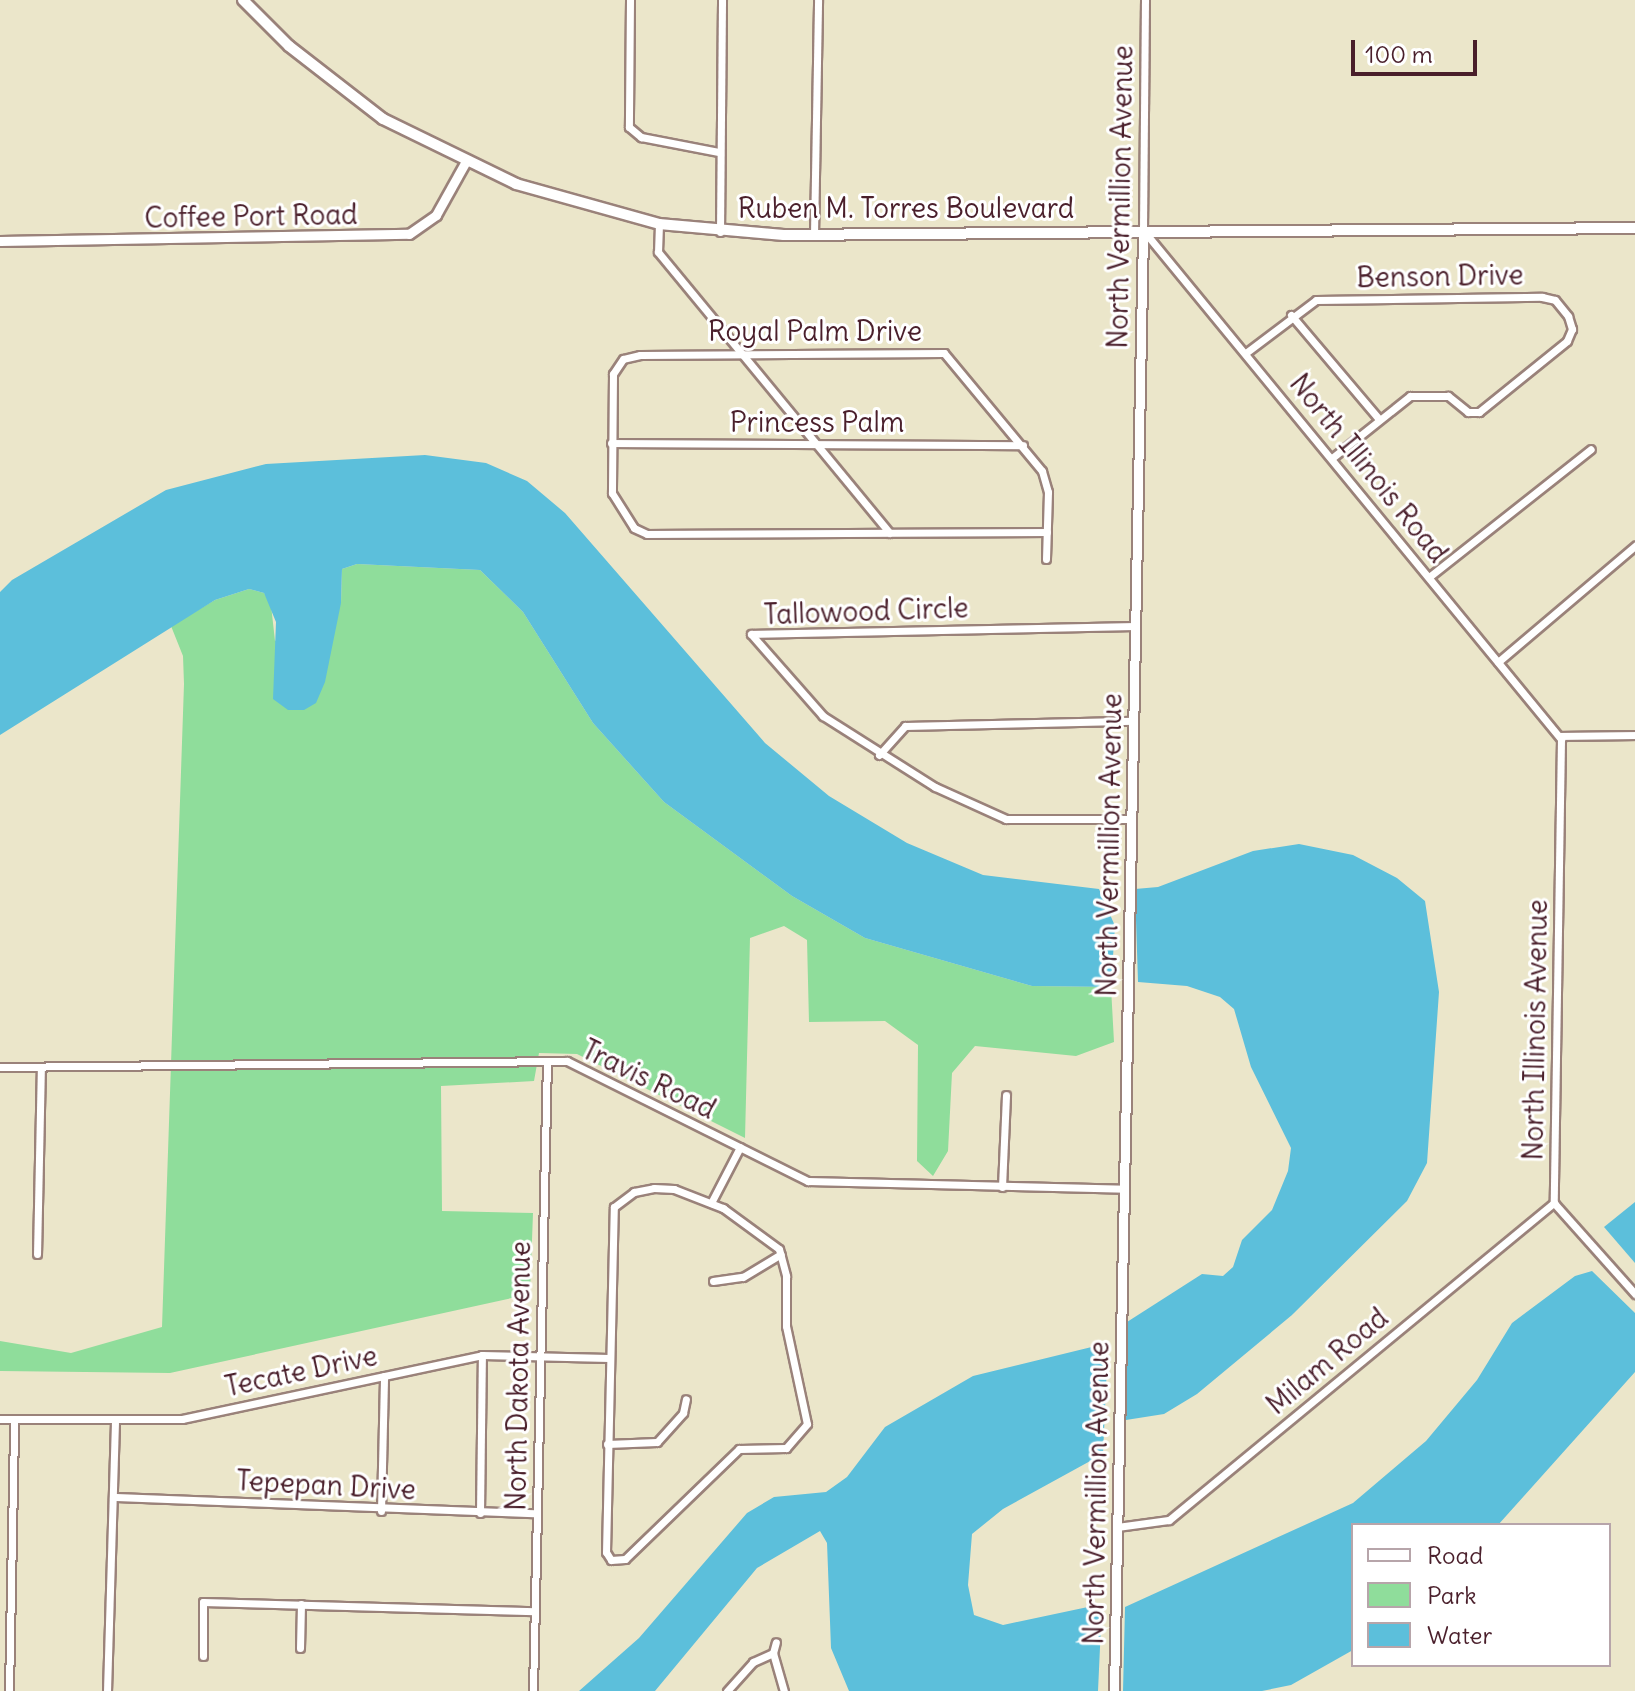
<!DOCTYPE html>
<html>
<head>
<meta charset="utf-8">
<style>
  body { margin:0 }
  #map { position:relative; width:1635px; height:1691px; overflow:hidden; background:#ebe6ca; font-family:Delius,sans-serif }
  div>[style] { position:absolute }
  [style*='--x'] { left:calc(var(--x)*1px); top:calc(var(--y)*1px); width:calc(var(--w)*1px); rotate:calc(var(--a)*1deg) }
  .green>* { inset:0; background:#8fdd9b }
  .water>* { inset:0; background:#5cbfdb }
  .roads { filter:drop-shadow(2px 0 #9a827a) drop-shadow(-2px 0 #9a827a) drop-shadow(0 2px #9a827a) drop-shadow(0 -2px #9a827a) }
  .minor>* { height:7px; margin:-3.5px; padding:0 3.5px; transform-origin:3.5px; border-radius:3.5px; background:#fff }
  .tertiary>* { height:9px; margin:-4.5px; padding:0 4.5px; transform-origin:4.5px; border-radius:4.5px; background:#fff }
  .secondary>* { height:10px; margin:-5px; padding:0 5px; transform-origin:5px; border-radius:5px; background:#fff }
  span { translate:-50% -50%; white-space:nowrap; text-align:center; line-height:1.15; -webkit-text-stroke:6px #fff; paint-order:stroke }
  .street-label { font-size:28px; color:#4a1f2b }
  .legend { position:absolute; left:1351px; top:1523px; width:260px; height:144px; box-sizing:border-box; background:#fff; border:2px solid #b7a5aa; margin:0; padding:10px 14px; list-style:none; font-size:24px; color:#4a1f2b }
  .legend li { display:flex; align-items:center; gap:16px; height:40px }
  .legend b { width:40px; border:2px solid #b7a5aa }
  .scale { position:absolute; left:1351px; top:40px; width:126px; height:36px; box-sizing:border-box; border:4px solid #4a1f2b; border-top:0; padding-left:10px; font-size:24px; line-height:28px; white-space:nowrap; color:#4a1f2b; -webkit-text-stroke:6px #fff; paint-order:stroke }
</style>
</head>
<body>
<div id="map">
  <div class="green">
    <i style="clip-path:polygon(357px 564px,480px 570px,523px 612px,593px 723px,664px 802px,792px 896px,865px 938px,1032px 986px,1111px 987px,1114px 1042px,1076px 1056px,975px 1046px,952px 1073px,948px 1151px,933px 1176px,917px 1161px,918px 1045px,885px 1021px,809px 1022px,807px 940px,784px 926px,750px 938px,745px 1138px,577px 1054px,539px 1053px,534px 1081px,441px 1086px,442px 1211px,533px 1213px,530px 1294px,170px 1373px,0 1371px,0 1341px,71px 1353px,162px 1327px,184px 684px,183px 656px,171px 626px,215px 600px,249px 589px,264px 593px,271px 605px,275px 641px,341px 603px,342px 569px)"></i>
  </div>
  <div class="water">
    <i style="clip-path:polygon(425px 455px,486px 463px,527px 481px,565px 513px,765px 743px,829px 796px,907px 843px,983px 875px,1099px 889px,1115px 926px,1111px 987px,1032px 986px,865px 938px,792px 896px,664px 802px,593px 723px,523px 612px,480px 570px,357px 564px,342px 569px,341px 603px,325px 682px,316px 703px,304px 710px,288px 710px,273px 699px,276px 622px,264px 593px,249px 589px,215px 600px,0 735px,0 592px,12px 580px,166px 490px,266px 464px)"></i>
    <i style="clip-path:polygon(1299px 844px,1353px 855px,1397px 878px,1425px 901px,1439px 992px,1427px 1163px,1407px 1201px,1292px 1315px,1197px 1394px,1164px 1414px,1126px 1420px,1127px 1322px,1202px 1274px,1223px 1276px,1233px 1267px,1242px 1240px,1272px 1210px,1288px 1171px,1291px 1148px,1251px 1067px,1234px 1009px,1220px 997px,1187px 986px,1138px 982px,1135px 889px,1158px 887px,1253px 851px)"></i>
    <i style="clip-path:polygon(1635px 1202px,1635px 1263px,1604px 1227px)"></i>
    <i style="clip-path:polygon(1592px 1271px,1635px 1313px,1635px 1372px,1498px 1525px,1353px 1525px,1353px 1650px,1291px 1685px,1262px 1691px,1123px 1691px,1125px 1607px,1353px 1503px,1426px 1441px,1477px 1380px,1512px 1323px,1575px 1276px)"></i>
    <i style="clip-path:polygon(1108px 1343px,1103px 1454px,1003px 1509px,972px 1534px,968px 1585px,974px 1615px,1003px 1625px,1102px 1604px,1098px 1691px,849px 1691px,831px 1648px,827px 1543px,820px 1531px,757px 1568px,655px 1691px,579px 1691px,639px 1638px,747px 1513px,774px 1497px,826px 1492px,847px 1477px,885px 1427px,973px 1376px)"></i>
  </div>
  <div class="roads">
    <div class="minor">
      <i style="--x:630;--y:0;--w:127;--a:90.5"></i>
      <i style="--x:629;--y:127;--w:16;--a:40"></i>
      <i style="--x:641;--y:137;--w:79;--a:10.9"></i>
      <i style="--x:1145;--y:0;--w:230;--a:90.5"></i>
      <i style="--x:1143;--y:230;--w:659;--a:50.61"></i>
      <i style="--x:1561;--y:739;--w:464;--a:90.9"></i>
      <i style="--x:1554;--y:1203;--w:122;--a:48.3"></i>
      <i style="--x:659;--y:224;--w:28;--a:92"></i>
      <i style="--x:658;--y:252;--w:364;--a:50.5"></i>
      <i style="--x:720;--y:232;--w:232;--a:-89.5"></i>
      <i style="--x:814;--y:234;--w:234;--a:-89"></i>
      <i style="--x:1291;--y:315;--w:136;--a:49.8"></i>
      <i style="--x:1247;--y:352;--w:86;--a:-37"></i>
      <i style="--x:1316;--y:300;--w:226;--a:-0.8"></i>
      <i style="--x:1542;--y:297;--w:13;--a:13"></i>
      <i style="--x:1555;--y:300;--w:21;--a:51"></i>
      <i style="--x:1568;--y:316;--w:14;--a:73"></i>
      <i style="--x:1572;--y:329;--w:13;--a:113"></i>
      <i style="--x:1567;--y:341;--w:113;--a:141.1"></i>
      <i style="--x:1479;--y:412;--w:11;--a:180"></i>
      <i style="--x:1468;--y:412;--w:26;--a:-141"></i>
      <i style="--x:1448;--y:396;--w:38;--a:180"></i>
      <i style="--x:1410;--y:396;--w:100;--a:141.5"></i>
      <i style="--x:611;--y:443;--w:412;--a:0.3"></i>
      <i style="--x:1046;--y:559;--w:67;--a:-88.3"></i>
      <i style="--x:1048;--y:492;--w:22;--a:-106"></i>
      <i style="--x:1042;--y:471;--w:153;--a:-129.7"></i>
      <i style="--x:944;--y:353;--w:304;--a:179.6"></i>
      <i style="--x:640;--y:355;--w:17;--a:167"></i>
      <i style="--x:623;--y:359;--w:18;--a:124"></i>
      <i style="--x:613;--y:374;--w:119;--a:90.5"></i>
      <i style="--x:612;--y:493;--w:41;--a:57.8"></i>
      <i style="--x:634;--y:528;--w:14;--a:25"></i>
      <i style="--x:647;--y:534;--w:400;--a:-0.3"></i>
      <i style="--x:1429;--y:577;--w:206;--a:-38.3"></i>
      <i style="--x:1498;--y:662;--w:180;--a:-40.3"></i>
      <i style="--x:1560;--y:736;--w:75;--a:-0.8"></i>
      <i style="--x:879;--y:755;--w:39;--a:-48"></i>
      <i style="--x:905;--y:726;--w:229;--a:-1.3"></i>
      <i style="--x:1130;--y:819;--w:124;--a:180"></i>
      <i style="--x:1006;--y:819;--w:78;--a:-155.7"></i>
      <i style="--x:935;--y:787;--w:133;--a:-147.6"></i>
      <i style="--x:823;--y:716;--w:109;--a:-131.3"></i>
      <i style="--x:751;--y:634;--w:381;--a:-1.2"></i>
      <i style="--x:0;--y:1067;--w:567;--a:-0.61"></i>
      <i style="--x:567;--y:1061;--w:269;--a:26.5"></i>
      <i style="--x:808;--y:1181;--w:317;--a:1.4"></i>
      <i style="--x:1002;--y:1187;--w:92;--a:-87.5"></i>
      <i style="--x:654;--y:1188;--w:20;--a:3"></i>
      <i style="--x:674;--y:1189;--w:53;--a:21.2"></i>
      <i style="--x:723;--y:1208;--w:69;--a:36.2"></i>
      <i style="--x:779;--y:1249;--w:28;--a:75"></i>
      <i style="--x:786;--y:1276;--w:50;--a:90"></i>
      <i style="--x:786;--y:1326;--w:100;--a:77.9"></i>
      <i style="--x:807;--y:1424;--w:32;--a:131"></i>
      <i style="--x:786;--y:1448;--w:47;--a:178.8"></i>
      <i style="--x:739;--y:1449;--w:158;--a:136"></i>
      <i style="--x:625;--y:1559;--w:14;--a:176"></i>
      <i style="--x:611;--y:1560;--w:9;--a:-122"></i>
      <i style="--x:606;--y:1552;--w:345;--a:-88.7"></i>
      <i style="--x:614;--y:1207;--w:25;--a:-37"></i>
      <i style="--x:634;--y:1192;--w:20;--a:-11"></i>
      <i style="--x:711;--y:1203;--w:63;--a:-62.6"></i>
      <i style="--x:37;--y:1254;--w:187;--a:-88.8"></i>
      <i style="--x:713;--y:1281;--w:30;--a:-8"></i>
      <i style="--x:743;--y:1277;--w:44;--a:-31.2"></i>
      <i style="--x:0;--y:1419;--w:182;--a:0"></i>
      <i style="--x:182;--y:1419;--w:307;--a:-12"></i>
      <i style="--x:482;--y:1355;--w:127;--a:1.4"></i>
      <i style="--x:607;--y:1444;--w:50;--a:-2.3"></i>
      <i style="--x:657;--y:1442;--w:39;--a:-48"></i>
      <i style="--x:683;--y:1413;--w:14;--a:-78"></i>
      <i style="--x:113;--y:1497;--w:424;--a:2.2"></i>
      <i style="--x:381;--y:1511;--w:135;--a:-88.7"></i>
      <i style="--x:480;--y:1513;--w:158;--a:-89.3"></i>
      <i style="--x:1117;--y:1527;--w:52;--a:-7.7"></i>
      <i style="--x:1169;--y:1520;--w:499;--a:-39.5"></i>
      <i style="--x:300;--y:1648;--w:44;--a:-88.7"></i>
      <i style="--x:773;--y:1653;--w:40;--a:74"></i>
      <i style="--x:203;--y:1656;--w:54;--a:-90"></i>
      <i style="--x:203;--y:1602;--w:332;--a:1.6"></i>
      <i style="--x:9;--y:1691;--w:272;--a:-88.9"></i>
      <i style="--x:107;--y:1691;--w:272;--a:-88.3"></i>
      <i style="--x:533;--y:1691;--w:630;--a:-88.73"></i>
      <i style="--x:727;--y:1691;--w:39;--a:-48"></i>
      <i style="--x:753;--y:1662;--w:22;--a:-24"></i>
      <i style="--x:773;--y:1653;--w:11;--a:-75"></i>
    </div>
    <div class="tertiary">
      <i style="--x:0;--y:241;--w:409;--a:-1"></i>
      <i style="--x:409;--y:234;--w:33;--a:-35"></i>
      <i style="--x:436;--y:215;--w:60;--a:-60.9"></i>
      <i style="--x:1114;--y:1691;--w:1461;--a:-88.86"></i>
    </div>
    <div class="secondary">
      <i style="--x:243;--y:0;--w:65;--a:45"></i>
      <i style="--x:289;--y:46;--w:119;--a:37.8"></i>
      <i style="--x:383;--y:119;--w:148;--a:26"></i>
      <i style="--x:516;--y:184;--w:148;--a:15.6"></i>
      <i style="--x:659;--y:224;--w:125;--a:5"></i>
      <i style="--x:784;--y:235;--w:851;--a:-0.47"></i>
    </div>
  </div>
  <div class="street-label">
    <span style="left:1120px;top:197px;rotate:-89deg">North Vermillion Avenue</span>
    <span style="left:906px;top:208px">Ruben M. Torres Boulevard</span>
    <span style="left:251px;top:216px;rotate:-1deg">Coffee Port Road</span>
    <span style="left:1440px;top:276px;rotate:-1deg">Benson Drive</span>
    <span style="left:815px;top:331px">Royal Palm Drive</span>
    <span style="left:817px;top:422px">Princess Palm</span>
    <span style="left:1369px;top:468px;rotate:51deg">North Illinois Road</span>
    <span style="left:866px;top:611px;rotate:-2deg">Tallowood Circle</span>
    <span style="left:1109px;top:845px;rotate:-89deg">North Vermillion Avenue</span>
    <span style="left:1535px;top:1030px;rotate:-89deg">North Illinois Avenue</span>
    <span style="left:649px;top:1079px;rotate:26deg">Travis Road</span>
    <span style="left:1327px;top:1361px;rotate:-40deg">Milam Road</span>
    <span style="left:301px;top:1371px;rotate:-12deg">Tecate Drive</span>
    <span style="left:518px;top:1376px;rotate:-89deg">North Dakota Avenue</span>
    <span style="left:326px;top:1485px;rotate:3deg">Tepepan Drive</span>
    <span style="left:1096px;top:1493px;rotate:-89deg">North Vermillion Avenue</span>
  </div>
  <ul class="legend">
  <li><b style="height:10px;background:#fff"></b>Road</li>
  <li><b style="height:22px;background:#8fdd9b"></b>Park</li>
  <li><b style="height:22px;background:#5cbfdb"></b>Water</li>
  </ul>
  <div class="scale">100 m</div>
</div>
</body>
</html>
